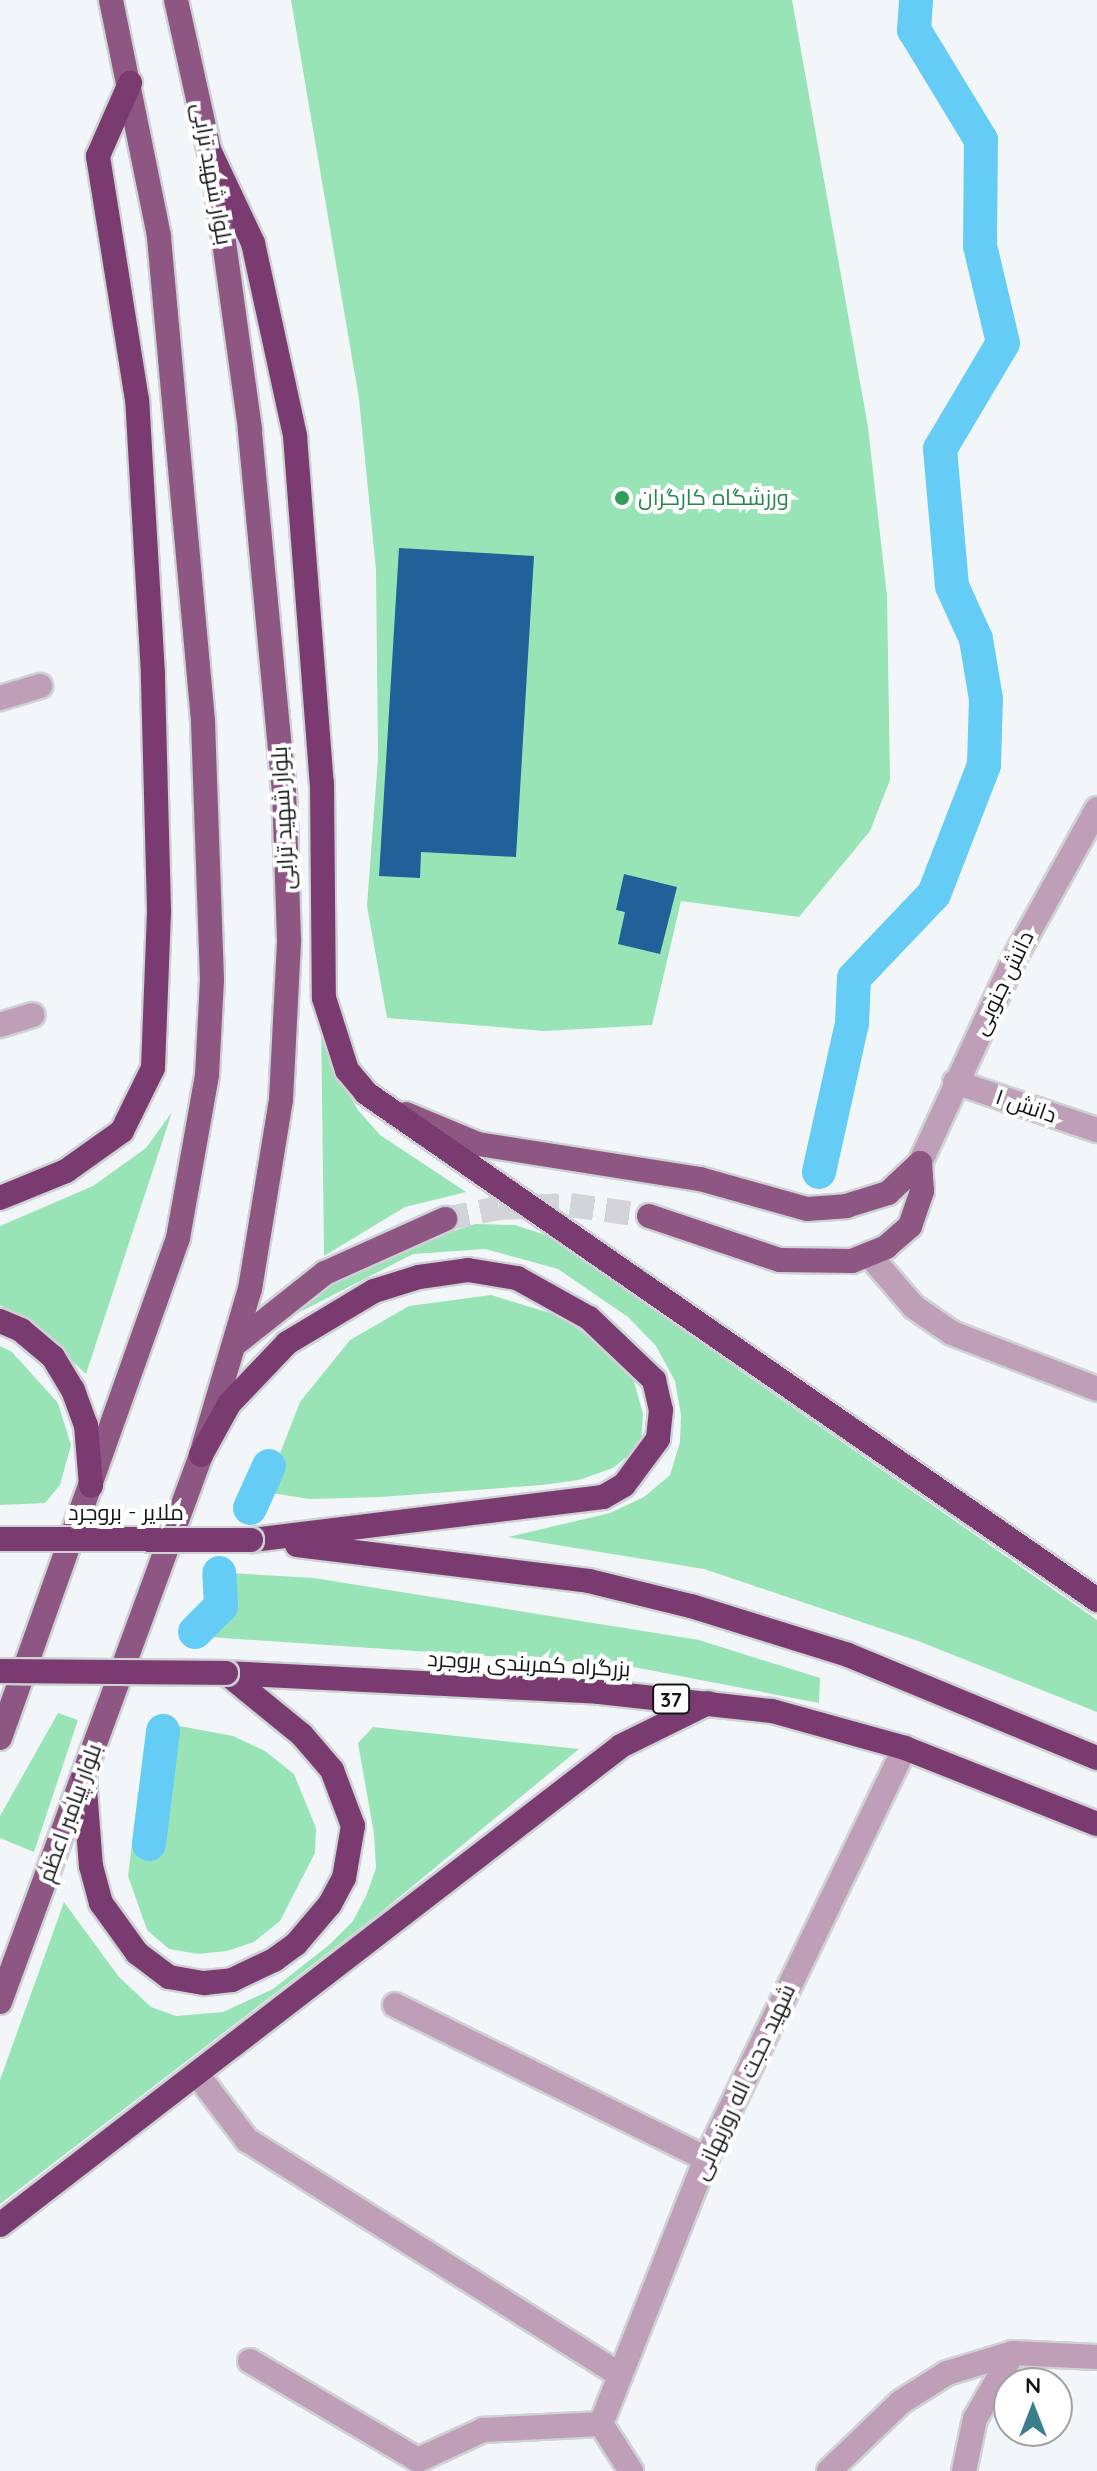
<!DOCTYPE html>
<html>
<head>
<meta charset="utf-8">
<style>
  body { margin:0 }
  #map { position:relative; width:1097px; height:2471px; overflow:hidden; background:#f3f6f9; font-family:Quicksand,Cairo,sans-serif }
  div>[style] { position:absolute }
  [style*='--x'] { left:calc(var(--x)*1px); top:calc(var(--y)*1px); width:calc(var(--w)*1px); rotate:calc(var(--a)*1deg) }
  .green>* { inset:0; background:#99e4b7 }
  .canal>* { height:34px; margin:-17px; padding:0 17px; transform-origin:17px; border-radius:17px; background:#65cdf5 }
  .building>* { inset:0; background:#216099 }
  .major-tunnel>* { height:24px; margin-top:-12px; transform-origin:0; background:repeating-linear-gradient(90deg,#d2d4d7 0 24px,transparent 0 36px) }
  .roads { filter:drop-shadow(2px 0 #cfd2d5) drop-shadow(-2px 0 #cfd2d5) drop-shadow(0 2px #cfd2d5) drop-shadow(0 -2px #cfd2d5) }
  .minor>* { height:24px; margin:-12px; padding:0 12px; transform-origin:12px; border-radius:12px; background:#bf9fb8 }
  .major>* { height:24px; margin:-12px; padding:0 12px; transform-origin:12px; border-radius:12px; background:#8d5683 }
  .highway>* { height:24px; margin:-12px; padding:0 12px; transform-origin:12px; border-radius:12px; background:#7a3b70 }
  .bridges { filter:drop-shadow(2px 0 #cfd2d5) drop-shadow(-2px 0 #cfd2d5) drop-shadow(0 2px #cfd2d5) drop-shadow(0 -2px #cfd2d5) }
  .highway-bridge>* { height:24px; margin:-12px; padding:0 12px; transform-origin:12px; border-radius:12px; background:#7a3b70 }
  .dots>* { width:22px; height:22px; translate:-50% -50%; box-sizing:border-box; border:4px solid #fff; border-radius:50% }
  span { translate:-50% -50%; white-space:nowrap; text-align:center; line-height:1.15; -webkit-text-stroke:8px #fff; paint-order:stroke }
  .shield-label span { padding:2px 6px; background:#fff; border:2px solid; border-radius:6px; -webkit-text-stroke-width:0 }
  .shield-label { font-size:20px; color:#141516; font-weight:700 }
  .street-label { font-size:22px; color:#141516 }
  .leisure-label { font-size:22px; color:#27864d }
  .left { translate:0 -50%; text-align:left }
  .north { position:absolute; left:993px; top:2367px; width:80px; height:80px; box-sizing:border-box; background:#fff; border:2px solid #a1a1a2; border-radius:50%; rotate:0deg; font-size:22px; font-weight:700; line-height:32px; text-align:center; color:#141516 }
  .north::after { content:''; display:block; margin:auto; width:28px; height:36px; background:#3a7e8d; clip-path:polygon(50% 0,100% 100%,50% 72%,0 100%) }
</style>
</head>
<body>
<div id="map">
  <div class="green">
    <i style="clip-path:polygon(291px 0,792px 0,868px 427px,887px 596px,890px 780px,870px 831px,799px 917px,681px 901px,652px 1025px,545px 1031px,387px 1018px,367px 906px,378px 758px,376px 570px,359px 399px)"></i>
    <i style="clip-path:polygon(321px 1019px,340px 1078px,358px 1110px,380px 1135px,466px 1192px,405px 1207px,324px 1256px)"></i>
    <i style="clip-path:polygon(172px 1112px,86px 1374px,37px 1328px,0 1305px,0 1226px,93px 1186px,146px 1148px)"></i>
    <i style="clip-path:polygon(475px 1224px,515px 1225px,552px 1237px,619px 1279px,739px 1370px,1097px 1620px,1097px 1712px,918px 1641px,704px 1569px,508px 1537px,610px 1513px,644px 1497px,670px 1475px,680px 1442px,681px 1415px,675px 1381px,656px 1346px,628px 1317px,558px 1269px,485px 1249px,413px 1254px,296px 1314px,337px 1280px,398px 1249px)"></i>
    <i style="clip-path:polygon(491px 1295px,560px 1316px,619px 1359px,632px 1374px,643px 1414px,641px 1444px,630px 1454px,613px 1468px,579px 1480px,542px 1485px,381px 1497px,309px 1499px,265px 1492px,300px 1402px,350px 1340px,409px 1306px)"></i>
    <i style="clip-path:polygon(0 1346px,12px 1352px,58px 1403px,71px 1445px,60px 1485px,45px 1503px,0 1505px)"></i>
    <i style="clip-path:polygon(229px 1573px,314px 1578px,699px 1640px,820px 1678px,819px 1703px,623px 1665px,208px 1637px,235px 1608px)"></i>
    <i style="clip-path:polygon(58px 1713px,78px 1720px,34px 1852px,0 1838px,0 1816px)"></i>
    <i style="clip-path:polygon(174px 1725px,233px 1736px,265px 1751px,294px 1774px,316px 1828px,315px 1853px,280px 1921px,254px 1942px,227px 1951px,198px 1954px,169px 1949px,147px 1930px,128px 1876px,138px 1795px,150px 1761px)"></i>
    <i style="clip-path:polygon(373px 1727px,579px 1749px,380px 1913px,0 2204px,0 2080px,64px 1902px,119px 1977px,151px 2007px,176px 2016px,223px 2012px,273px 1989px,329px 1945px,353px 1921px,366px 1896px,376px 1868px,374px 1834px,358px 1743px)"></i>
  </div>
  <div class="canal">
    <i style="--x:819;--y:1172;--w:153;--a:-77.5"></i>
    <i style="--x:852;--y:1023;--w:45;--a:-87.5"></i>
    <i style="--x:854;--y:978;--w:116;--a:-46.4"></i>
    <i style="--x:934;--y:894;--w:138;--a:-68.8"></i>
    <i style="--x:984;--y:765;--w:66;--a:-88.3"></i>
    <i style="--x:986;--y:699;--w:61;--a:-99.5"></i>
    <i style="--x:976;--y:639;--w:58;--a:-114.4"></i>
    <i style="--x:952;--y:586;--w:138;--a:-95"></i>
    <i style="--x:940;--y:449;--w:123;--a:-59.3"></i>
    <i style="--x:1003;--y:343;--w:100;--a:-103.3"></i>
    <i style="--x:980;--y:246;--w:106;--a:-89.5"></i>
    <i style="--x:981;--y:140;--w:129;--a:-121.3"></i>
    <i style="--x:914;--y:30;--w:30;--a:-86"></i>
    <i style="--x:250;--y:1508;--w:46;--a:-65.7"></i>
    <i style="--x:195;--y:1632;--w:37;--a:-45"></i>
    <i style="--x:221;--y:1606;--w:33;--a:-93"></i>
    <i style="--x:149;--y:1844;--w:114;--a:-82.9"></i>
  </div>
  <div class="building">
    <i style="clip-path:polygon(399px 548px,534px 556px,516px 857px,421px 852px,420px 878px,379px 876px)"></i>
    <i style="clip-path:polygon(624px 874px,677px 887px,660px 954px,618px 944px,625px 912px,616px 910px)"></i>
  </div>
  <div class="major-tunnel">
    <i style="--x:445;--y:1219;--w:55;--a:-11.5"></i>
    <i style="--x:499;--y:1208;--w:71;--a:-2.4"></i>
    <i style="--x:570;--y:1205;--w:80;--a:7.9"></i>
  </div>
  <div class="roads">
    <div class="minor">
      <i style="--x:0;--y:698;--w:42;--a:-16.7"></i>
      <i style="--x:0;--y:1025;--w:34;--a:-17"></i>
      <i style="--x:955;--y:1082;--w:150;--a:18.7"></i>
      <i style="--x:920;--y:1163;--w:227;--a:-65.2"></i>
      <i style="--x:1015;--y:957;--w:169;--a:-61"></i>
      <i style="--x:870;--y:1256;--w:67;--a:49.2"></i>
      <i style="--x:914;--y:1307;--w:46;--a:34.4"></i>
      <i style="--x:952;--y:1333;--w:155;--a:21.1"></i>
      <i style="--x:395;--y:2005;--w:347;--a:26.3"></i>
      <i style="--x:197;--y:2074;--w:83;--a:52.9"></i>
      <i style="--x:247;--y:2140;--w:441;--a:32.2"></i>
      <i style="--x:250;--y:2361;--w:195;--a:30.5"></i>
      <i style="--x:418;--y:2460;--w:72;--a:-24.8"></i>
      <i style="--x:483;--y:2430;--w:118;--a:-2.9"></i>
      <i style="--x:601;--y:2424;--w:285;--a:-68.4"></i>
      <i style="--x:706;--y:2159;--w:457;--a:-64.2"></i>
      <i style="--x:601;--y:2424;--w:56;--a:57.4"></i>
      <i style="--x:829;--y:2471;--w:100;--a:-43.8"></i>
      <i style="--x:901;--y:2402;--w:54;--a:-32.2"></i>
      <i style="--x:947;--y:2373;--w:69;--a:-16.9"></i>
      <i style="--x:1013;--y:2353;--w:84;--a:2.7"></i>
      <i style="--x:964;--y:2471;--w:53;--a:-78.1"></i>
      <i style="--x:975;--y:2419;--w:76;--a:-60.1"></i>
    </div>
    <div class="major">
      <i style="--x:406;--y:1114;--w:78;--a:22.6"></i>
      <i style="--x:478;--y:1144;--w:225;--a:9"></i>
      <i style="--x:700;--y:1179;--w:111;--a:15.7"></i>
      <i style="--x:807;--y:1209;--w:39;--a:-4"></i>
      <i style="--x:846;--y:1206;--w:44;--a:-17.2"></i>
      <i style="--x:888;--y:1193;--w:44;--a:-43.2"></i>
      <i style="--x:649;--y:1216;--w:138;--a:18.6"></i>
      <i style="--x:780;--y:1260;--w:72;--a:0.8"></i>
      <i style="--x:852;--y:1261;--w:37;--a:-22"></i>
      <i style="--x:886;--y:1247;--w:32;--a:-41"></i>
      <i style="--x:910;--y:1226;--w:37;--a:-71"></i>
      <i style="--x:922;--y:1191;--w:28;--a:-94"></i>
      <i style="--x:234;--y:1345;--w:116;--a:-38.4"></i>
      <i style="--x:325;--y:1273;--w:132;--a:-24.2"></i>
      <i style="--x:0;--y:1738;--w:531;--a:-70.4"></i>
      <i style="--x:178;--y:1238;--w:166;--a:-79.9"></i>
      <i style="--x:207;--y:1075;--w:95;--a:-87"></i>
      <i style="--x:212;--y:980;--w:259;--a:-92"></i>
      <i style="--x:203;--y:721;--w:487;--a:-95.2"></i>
      <i style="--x:159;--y:236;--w:241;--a:-101.5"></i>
      <i style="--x:0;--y:2002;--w:583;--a:-69.82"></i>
      <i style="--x:201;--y:1455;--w:173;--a:-73.6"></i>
      <i style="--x:250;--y:1289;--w:192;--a:-80.7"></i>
      <i style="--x:281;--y:1100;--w:160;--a:-87.1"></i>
      <i style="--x:289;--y:940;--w:148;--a:-91.9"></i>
      <i style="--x:284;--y:792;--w:365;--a:-95.4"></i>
      <i style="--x:250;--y:429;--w:255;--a:-97.9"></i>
      <i style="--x:215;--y:176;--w:180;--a:-102.5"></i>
    </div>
    <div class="highway">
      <i style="--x:210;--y:152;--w:101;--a:64.7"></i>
      <i style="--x:253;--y:243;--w:198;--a:77.7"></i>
      <i style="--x:295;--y:436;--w:348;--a:85.6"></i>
      <i style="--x:322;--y:783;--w:215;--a:89.5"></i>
      <i style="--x:324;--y:998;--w:76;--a:72.3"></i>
      <i style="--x:347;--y:1070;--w:30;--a:50"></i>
      <i style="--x:366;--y:1093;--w:890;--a:34.74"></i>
      <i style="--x:0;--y:1198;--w:71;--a:-22.2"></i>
      <i style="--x:66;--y:1171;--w:69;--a:-35.5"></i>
      <i style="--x:122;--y:1131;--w:70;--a:-63.8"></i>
      <i style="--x:153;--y:1068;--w:158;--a:-87.8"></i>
      <i style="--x:159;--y:910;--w:236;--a:-91.5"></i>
      <i style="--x:153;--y:674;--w:274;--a:-93.3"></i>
      <i style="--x:137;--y:400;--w:247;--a:-99.1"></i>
      <i style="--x:98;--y:156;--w:80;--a:-66.3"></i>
      <i style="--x:0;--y:1321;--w:23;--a:23"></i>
      <i style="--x:21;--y:1330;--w:42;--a:40.2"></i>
      <i style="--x:53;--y:1357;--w:39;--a:59"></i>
      <i style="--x:73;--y:1390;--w:37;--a:70"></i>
      <i style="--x:86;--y:1425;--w:61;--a:85.3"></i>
      <i style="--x:201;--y:1455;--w:58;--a:-61.2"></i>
      <i style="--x:229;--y:1404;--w:84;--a:-46.4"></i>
      <i style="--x:287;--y:1343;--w:101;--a:-30.9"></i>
      <i style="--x:374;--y:1291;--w:47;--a:-17.3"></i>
      <i style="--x:419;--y:1277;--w:49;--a:-8.1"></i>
      <i style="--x:468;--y:1270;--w:50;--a:9.3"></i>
      <i style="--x:517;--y:1278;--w:82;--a:29.1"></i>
      <i style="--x:589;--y:1318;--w:90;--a:43.6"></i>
      <i style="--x:654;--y:1380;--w:31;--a:77"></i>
      <i style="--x:661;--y:1410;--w:29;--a:96"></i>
      <i style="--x:658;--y:1439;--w:57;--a:126.5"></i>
      <i style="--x:624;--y:1485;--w:24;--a:150"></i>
      <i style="--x:603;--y:1497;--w:355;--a:173"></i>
      <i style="--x:297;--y:1545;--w:294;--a:7"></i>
      <i style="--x:589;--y:1581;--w:105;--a:13.8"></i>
      <i style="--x:691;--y:1606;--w:164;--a:17.3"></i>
      <i style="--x:848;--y:1655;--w:269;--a:22.5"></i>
      <i style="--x:226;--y:1673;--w:373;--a:2.9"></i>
      <i style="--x:599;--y:1692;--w:174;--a:6.3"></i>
      <i style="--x:772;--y:1711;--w:138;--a:15.5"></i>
      <i style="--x:905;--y:1748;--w:206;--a:21.6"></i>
      <i style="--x:84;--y:1776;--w:90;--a:85.6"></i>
      <i style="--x:91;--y:1866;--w:38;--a:75"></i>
      <i style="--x:101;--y:1903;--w:62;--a:54.2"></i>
      <i style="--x:137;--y:1953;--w:40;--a:37"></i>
      <i style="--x:169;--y:1977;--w:36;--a:10"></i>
      <i style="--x:204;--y:1983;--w:28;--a:-6"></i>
      <i style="--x:232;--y:1980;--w:47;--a:-25.5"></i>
      <i style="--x:274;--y:1960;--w:27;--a:-36"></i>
      <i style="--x:296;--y:1944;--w:52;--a:-49.6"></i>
      <i style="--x:330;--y:1904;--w:30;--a:-62"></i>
      <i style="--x:344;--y:1878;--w:53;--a:-80.2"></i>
      <i style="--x:353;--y:1826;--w:60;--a:-110.6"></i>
      <i style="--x:332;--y:1770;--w:46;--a:-130.6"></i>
      <i style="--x:302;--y:1735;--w:98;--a:-140.8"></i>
      <i style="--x:0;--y:2225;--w:784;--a:-37.64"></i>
      <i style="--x:621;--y:1746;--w:97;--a:-26.3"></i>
    </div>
  </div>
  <div class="bridges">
    <div class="highway-bridge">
      <i style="--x:0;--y:1539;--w:251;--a:0.2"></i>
      <i style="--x:0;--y:1671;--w:226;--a:0.5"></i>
    </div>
  </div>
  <div class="dots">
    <i style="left:622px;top:498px;background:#2e9e5b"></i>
  </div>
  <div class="shield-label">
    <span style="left:671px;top:1699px">37</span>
  </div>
  <div class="street-label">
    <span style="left:212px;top:174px;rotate:80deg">بلوار شهید ترابی</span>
    <span style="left:283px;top:818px;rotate:-93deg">بلوار شهید ترابی</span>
    <span style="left:1003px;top:983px;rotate:-64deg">دانش جنوبی</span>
    <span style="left:1026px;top:1106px;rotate:19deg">دانش ۱</span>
    <span style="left:126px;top:1513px">ملایر - بروجرد</span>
    <span style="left:529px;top:1664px;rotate:3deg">بزرگراه کمربندی بروجرد</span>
    <span style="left:70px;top:1813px;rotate:-70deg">بلوار پیامبر اعظم</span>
    <span style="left:744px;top:2082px;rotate:-65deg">شهید حجت اله روزبهانی</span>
  </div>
  <div class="leisure-label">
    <span class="left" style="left:638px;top:498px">ورزشگاه کارگران</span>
  </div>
  <div class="north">N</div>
</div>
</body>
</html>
